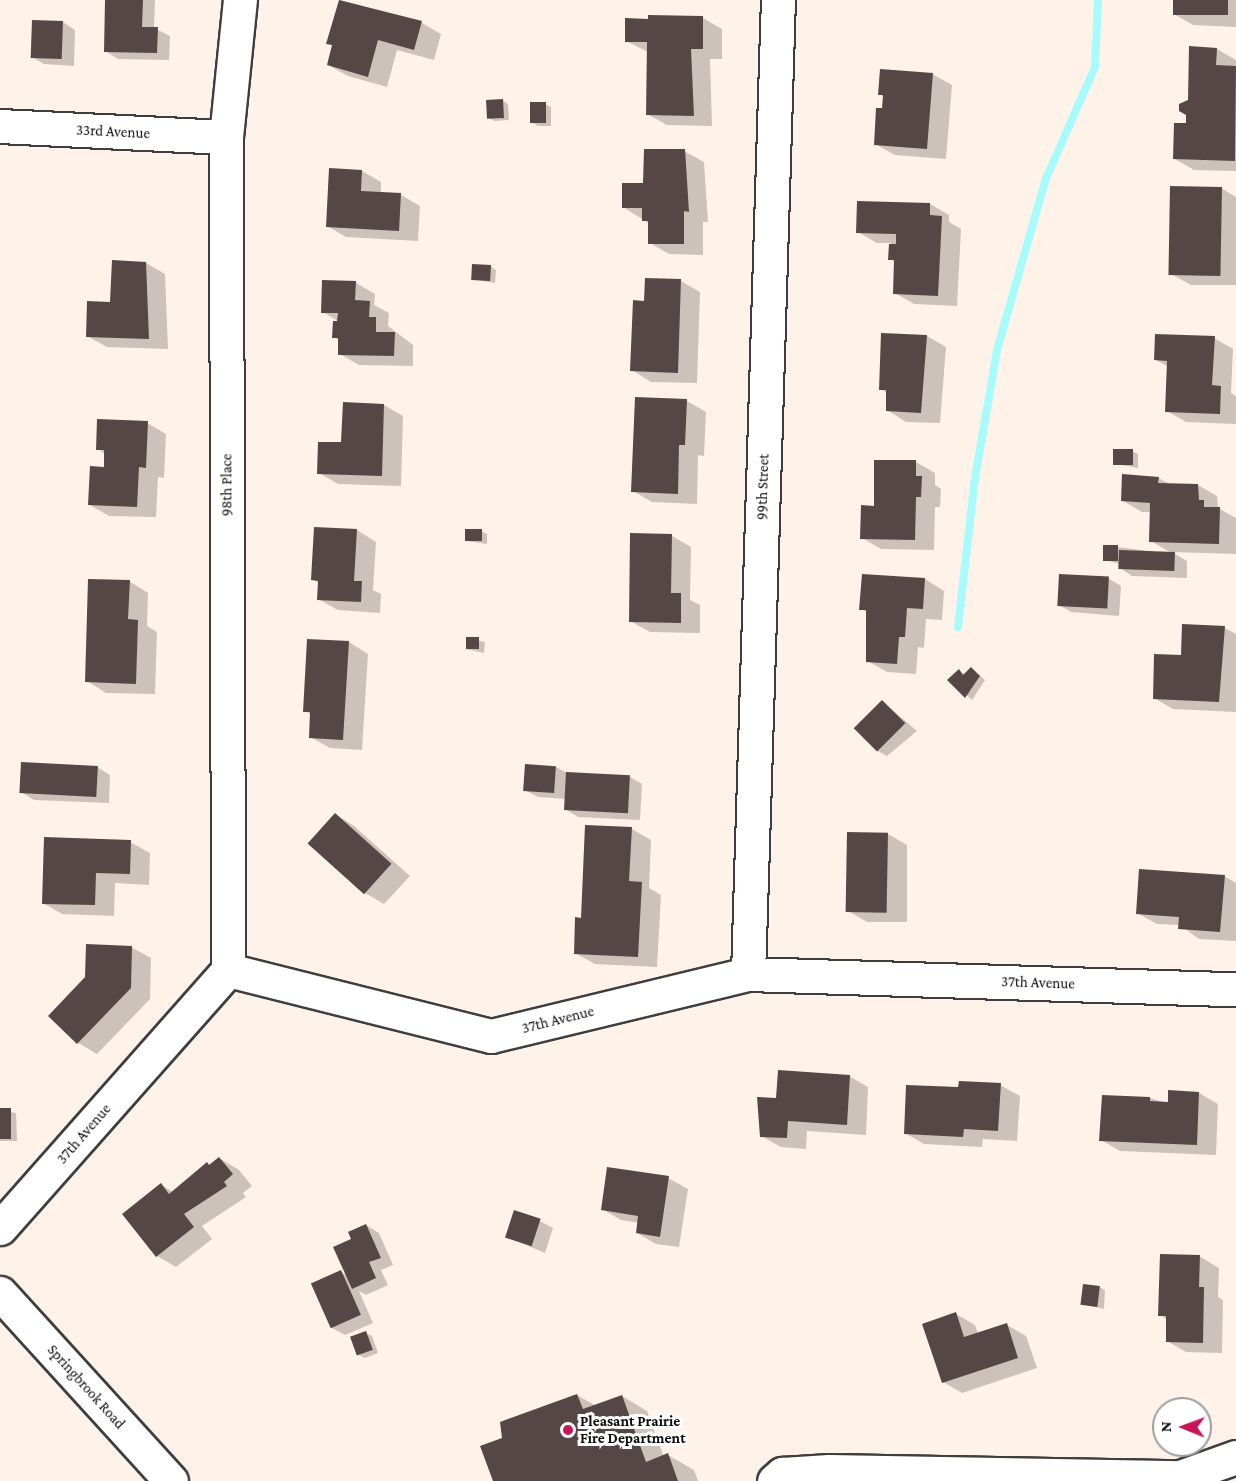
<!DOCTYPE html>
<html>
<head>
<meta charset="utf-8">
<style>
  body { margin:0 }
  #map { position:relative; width:1236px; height:1481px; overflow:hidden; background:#fff3e9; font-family:"Crimson Pro",serif }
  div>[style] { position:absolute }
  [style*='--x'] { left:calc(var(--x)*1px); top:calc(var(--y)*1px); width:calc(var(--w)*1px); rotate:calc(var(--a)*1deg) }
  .shadow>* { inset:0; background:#0003 }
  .stream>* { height:8px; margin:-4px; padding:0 4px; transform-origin:4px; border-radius:4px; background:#a8fbfd }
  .building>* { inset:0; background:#554746; transform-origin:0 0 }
  .roads { filter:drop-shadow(2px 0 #3e3e3e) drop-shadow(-2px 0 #3e3e3e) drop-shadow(0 2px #3e3e3e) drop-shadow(0 -2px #3e3e3e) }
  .minor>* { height:33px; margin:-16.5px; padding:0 16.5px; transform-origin:16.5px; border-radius:16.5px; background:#fff }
  .dots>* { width:16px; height:16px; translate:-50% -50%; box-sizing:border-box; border:3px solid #fff; border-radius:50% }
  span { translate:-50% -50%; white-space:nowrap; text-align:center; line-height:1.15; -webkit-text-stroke:6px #fff; paint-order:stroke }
  .street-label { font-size:15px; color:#0b0b0b }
  .poi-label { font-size:15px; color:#0b0b0b; font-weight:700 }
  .left { translate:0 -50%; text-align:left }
  .north { position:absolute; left:1152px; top:1397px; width:60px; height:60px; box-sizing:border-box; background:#fff; border:2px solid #9d9d9d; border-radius:50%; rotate:271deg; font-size:16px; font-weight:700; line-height:24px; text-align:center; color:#0b0b0b }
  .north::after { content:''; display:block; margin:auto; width:21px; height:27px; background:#c8165d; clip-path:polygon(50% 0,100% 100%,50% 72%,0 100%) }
</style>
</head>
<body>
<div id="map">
  <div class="shadow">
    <i style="clip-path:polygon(107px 0,155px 0,154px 28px,170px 36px,169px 60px,118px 59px,105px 51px)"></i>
    <i style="clip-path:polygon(340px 0,422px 23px,441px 34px,434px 60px,397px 50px,387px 87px,348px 76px,328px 65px,334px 46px,328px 43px)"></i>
    <i style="clip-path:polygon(1174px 0,1236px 0,1236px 27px,1193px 25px,1174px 14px)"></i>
    <i style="clip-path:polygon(703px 18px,722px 29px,722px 59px,710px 59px,712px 126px,667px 125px,647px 114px,648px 52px,626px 41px)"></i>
    <i style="clip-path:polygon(63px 22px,75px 30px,74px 66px,44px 64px,32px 57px)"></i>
    <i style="clip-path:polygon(1217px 49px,1236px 60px,1236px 171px,1194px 170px,1175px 159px,1187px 124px,1189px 101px)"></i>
    <i style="clip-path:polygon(932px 74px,952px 85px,946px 159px,895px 155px,875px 144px,883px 110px,884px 97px,880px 94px)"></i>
    <i style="clip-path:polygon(502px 100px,508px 104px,509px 120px,494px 121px,489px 118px)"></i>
    <i style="clip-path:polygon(545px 104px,551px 107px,551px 126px,538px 126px,532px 122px)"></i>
    <i style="clip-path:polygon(684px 151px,704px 162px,708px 222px,703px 222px,703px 255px,669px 254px,650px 243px,650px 224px,623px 207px)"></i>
    <i style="clip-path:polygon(330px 169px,362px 171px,381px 182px,381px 194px,401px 195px,420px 206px,418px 241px,346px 237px,327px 226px)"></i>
    <i style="clip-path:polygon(1221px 188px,1236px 197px,1236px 285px,1191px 285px,1171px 274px)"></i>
    <i style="clip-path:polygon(930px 204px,949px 215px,949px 222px,961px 229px,957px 306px,914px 304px,895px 293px,895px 262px,890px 259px,891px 243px,877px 243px,858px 232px)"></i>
    <i style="clip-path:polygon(146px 263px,165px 274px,168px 349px,107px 347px,87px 336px)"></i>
    <i style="clip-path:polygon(490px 266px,496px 270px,495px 283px,472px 279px)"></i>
    <i style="clip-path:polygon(681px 281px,700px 292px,697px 383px,651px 382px,632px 370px,645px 303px)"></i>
    <i style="clip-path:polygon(356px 283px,375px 294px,374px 305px,389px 313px,388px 326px,413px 345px,413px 366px,359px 365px,340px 354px,340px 341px,334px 337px,341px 323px,323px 312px)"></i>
    <i style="clip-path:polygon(927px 336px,946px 347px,940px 423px,906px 422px,887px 410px,888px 393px,880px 389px)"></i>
    <i style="clip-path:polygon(1214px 338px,1233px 349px,1231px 393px,1236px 396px,1236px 424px,1186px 422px,1167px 411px,1169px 367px,1156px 360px)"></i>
    <i style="clip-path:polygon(687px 401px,706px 412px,704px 456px,698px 455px,697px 504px,652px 502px,633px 491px)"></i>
    <i style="clip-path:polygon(384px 405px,403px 416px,401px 486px,338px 484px,319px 473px)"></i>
    <i style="clip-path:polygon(147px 423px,166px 434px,164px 478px,158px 477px,156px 517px,109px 516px,90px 505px,105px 468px,105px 454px,98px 449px)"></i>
    <i style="clip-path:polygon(1132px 451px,1138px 454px,1138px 468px,1115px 464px)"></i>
    <i style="clip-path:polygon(916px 462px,935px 473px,935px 485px,941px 489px,940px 507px,935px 507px,934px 550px,881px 549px,862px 538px,875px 507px)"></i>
    <i style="clip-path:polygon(1158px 478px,1170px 484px,1198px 485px,1217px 496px,1218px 508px,1236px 518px,1236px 554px,1172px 552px,1187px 561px,1187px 578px,1132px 576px,1120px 568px,1120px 564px,1104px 560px,1117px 547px,1173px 554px,1151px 541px,1152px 512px,1142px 512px,1123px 501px)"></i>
    <i style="clip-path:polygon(315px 528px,357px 530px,376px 542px,373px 590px,381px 594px,380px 613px,338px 610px,318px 599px,319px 583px,312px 579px)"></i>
    <i style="clip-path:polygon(481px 531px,487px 534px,487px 544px,466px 541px)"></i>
    <i style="clip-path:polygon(672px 536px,691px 547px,690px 600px,700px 605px,700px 633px,650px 632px,630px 621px)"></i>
    <i style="clip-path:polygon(1108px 578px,1121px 586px,1119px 616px,1071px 612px,1059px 605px)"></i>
    <i style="clip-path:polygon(925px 579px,944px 591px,942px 620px,926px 619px,924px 648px,918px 647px,916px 674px,887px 672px,868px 661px,867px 612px,861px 609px)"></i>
    <i style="clip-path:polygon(129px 581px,148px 593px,147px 626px,157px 632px,155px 694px,106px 693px,87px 681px)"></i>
    <i style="clip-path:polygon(1225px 628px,1236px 634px,1236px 712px,1173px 709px,1154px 698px,1183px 656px)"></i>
    <i style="clip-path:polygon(467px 638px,485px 642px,484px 653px,466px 649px)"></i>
    <i style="clip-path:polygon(309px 640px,349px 642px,368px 654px,362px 750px,330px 748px,310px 737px,312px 715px,305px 711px)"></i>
    <i style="clip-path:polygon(972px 669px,985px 680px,972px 700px,950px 680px,959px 671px,965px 675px)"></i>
    <i style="clip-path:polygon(883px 702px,917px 731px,887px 756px,874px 749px)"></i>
    <i style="clip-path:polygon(97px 767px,110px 775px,109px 803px,34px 800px,21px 792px)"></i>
    <i style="clip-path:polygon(556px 767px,567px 773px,630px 777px,642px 784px,640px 820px,578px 817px,565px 809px,566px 799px,538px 797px,525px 790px)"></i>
    <i style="clip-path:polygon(335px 814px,354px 826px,410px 876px,384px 904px,365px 893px,309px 843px)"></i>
    <i style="clip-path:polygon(632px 829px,651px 840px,649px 888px,661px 895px,657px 967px,595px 964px,575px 953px,583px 919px)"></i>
    <i style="clip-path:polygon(888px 834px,907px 845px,907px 922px,867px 922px,848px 911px)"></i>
    <i style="clip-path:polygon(130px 842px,150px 853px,149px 885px,115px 883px,114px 916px,62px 914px,43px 903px)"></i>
    <i style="clip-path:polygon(1224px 876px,1236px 883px,1236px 941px,1199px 939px,1180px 925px,1157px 924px,1137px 913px)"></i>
    <i style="clip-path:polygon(131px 947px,151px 958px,150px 999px,97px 1054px,78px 1043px)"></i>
    <i style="clip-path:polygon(849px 1076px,868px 1087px,866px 1135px,807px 1131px,806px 1149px,781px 1147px,761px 1136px,759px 1099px,778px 1100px)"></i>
    <i style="clip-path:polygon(1000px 1085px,1020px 1096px,1017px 1141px,983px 1139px,982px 1147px,924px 1144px,905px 1133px,960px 1089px)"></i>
    <i style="clip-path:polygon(1199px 1093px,1218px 1104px,1216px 1155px,1120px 1151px,1101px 1140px,1150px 1098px,1169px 1104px)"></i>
    <i style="clip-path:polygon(0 1110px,16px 1113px,17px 1141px,0 1141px)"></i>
    <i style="clip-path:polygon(219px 1158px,239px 1170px,252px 1186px,243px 1193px,246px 1197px,202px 1226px,212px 1239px,176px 1267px,157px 1256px,161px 1185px,173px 1192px,207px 1163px,211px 1166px)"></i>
    <i style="clip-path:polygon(668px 1178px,688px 1189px,679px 1247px,656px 1244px,637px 1233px,639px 1223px,621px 1220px,602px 1209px)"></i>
    <i style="clip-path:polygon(540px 1221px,553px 1228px,545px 1253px,507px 1237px)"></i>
    <i style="clip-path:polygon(366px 1225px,379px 1233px,393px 1265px,381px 1270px,388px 1285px,366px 1295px,359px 1291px,373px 1323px,345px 1335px,332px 1328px,341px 1272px,347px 1276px,353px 1240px)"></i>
    <i style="clip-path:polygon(1199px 1256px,1219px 1268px,1218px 1297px,1223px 1300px,1222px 1353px,1186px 1352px,1167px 1341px,1168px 1320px,1160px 1315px)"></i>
    <i style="clip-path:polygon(1099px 1287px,1105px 1290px,1104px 1309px,1082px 1304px)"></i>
    <i style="clip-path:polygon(956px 1314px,975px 1325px,978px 1334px,1007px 1325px,1026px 1336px,1037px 1368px,962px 1393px,943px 1382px)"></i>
    <i style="clip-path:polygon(366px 1333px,372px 1336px,378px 1353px,365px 1358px,359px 1355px)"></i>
    <i style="clip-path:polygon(577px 1395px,596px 1406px,622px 1396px,647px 1411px,664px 1457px,668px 1455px,694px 1470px,698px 1481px,494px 1481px,503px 1439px)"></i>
  </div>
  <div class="stream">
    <i style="--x:958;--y:627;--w:150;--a:-83.5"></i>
    <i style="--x:975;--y:478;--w:130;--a:-80.2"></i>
    <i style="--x:997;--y:350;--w:176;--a:-74.1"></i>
    <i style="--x:1045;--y:181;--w:124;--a:-66.3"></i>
    <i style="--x:1095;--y:67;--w:67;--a:-87.4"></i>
  </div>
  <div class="building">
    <i style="clip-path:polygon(105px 0,143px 0,142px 27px,158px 27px,157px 53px,104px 52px)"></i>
    <i style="clip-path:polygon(339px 0,422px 21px,414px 50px,378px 40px,368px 77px,327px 65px,332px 45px,326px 44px)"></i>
    <i style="left:1173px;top:0;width:55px;height:15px"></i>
    <i style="clip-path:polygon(648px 15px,703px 16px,703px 49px,691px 49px,694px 116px,646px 115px,647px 42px,625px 42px,625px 18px,648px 19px)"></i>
    <i style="left:32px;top:20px;width:31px;height:38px;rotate:2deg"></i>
    <i style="clip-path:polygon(1189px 46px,1217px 48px,1216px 65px,1236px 66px,1235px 161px,1173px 159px,1174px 123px,1186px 123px,1186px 115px,1179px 111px,1179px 104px,1188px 100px)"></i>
    <i style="clip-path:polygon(880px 69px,933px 73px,927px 149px,874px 145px,876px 108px,882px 108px,883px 95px,878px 95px)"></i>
    <i style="left:503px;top:99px;width:19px;height:17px;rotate:87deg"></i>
    <i style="left:530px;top:102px;width:16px;height:21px"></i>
    <i style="clip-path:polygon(644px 149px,685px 149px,689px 212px,684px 211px,684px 244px,648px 244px,648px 221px,642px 221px,642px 208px,622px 208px,622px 183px,643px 183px)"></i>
    <i style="clip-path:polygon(329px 168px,362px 170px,361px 191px,401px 193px,399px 231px,326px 227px)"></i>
    <i style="left:1170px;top:186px;width:52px;height:89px;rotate:1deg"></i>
    <i style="clip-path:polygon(857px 201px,930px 203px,930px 215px,942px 216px,938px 296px,893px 294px,894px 260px,888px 260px,889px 244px,896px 244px,896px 234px,856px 233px)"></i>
    <i style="clip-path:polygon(112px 260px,146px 262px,149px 339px,86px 337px,87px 301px,110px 302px)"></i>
    <i style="left:472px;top:264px;width:19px;height:16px;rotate:3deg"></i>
    <i style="clip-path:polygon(645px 278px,681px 279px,678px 373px,630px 371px,633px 300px,644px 301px)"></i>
    <i style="clip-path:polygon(322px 280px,356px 281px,355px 300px,370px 301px,369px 317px,376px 317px,376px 332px,395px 332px,394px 356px,338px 355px,338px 338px,332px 338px,333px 321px,337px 321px,338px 313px,321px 313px)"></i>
    <i style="clip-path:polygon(881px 333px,927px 335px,921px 413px,886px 411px,886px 390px,879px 390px)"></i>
    <i style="clip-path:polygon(1155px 334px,1215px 336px,1212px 385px,1221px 386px,1220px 414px,1165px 412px,1167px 361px,1154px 360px)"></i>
    <i style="clip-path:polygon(635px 397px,687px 399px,685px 445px,679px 445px,678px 494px,631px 492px)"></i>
    <i style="clip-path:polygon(343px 402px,384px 404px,382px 476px,317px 474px,318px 442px,341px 442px)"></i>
    <i style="clip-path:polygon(97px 419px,148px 421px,146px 468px,139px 467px,137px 507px,88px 505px,90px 466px,104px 467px,104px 450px,96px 450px)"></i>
    <i style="left:1113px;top:449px;width:20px;height:16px"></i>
    <i style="clip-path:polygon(874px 460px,916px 460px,916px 476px,922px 476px,921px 497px,916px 497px,915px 540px,860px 539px,861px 505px,874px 506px)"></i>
    <i style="clip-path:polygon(1122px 474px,1159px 477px,1158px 483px,1198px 484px,1199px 500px,1204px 500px,1204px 507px,1220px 507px,1219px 544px,1149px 542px,1150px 503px,1121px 501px)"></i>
    <i style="clip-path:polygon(314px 527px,357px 529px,354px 581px,362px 581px,361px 602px,317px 600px,318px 581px,311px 580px)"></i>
    <i style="left:465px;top:529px;width:17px;height:12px"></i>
    <i style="clip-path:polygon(630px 533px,672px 534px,671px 593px,681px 593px,681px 623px,629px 622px)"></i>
    <i style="left:1103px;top:545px;width:15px;height:16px"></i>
    <i style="left:1119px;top:550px;width:56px;height:19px;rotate:2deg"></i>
    <i style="clip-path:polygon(862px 574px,925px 578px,923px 609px,907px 608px,905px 637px,899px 637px,897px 664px,866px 662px,866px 610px,859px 610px)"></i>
    <i style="left:1059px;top:574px;width:50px;height:32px;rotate:3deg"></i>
    <i style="clip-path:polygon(88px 579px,130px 580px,128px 619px,138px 620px,136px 684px,85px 682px)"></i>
    <i style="clip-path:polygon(1182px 624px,1225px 626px,1219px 702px,1153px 699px,1154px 654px,1181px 655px)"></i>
    <i style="left:466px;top:637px;width:13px;height:12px"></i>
    <i style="clip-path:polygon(307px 639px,349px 641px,343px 740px,309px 738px,310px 712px,303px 712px)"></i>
    <i style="clip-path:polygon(971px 667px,980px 676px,965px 698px,947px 680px,959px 669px,963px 675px)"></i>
    <i style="left:882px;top:700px;width:33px;height:40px;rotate:45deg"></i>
    <i style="left:21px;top:762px;width:77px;height:31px;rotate:3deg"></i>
    <i style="left:525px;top:764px;width:31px;height:27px;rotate:4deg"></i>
    <i style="left:566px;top:772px;width:64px;height:38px;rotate:3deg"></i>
    <i style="left:335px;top:813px;width:76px;height:41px;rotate:42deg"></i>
    <i style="clip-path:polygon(585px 825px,632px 827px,629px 881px,642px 882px,638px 957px,574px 954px,575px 917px,581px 918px)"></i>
    <i style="left:847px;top:832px;width:41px;height:80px;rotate:1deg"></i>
    <i style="clip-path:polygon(44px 837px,131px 840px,130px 874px,96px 873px,95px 905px,42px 904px)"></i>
    <i style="clip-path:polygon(1139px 869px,1225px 875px,1220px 932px,1178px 929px,1179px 917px,1136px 914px)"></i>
    <i style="clip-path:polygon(86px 944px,132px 946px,131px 988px,77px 1044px,48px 1016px,85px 977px)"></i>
    <i style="clip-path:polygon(778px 1070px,850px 1075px,847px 1125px,788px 1121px,787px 1138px,760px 1137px,757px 1097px,776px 1098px)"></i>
    <i style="clip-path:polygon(959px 1081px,1001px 1083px,998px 1131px,964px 1129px,963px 1137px,904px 1134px,906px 1085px,958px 1087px)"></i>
    <i style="clip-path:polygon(1168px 1090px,1199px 1092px,1197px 1145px,1099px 1141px,1102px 1095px,1150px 1097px,1150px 1101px,1168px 1102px)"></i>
    <i style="left:0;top:1108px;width:11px;height:31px"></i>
    <i style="clip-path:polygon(219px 1157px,233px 1174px,224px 1182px,227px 1186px,184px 1214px,194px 1227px,156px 1257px,122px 1214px,161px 1183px,169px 1194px,207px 1162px,209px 1165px)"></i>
    <i style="clip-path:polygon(607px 1167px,669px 1176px,660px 1237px,636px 1233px,638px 1216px,601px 1210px)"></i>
    <i style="left:514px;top:1210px;width:28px;height:29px;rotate:18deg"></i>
    <i style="clip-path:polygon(366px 1224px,381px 1258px,369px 1262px,376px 1278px,352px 1289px,333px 1247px,351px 1239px,348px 1232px)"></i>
    <i style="clip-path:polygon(1160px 1254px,1200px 1255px,1199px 1287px,1204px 1287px,1203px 1343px,1166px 1342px,1166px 1316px,1158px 1316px)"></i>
    <i style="left:341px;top:1270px;width:49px;height:33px;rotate:66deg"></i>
    <i style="left:1083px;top:1284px;width:17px;height:21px;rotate:7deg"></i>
    <i style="clip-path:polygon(956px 1312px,964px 1337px,1007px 1323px,1018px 1358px,942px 1383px,922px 1324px)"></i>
    <i style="left:366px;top:1331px;width:20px;height:17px;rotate:70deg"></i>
    <i style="clip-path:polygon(577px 1394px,583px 1409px,622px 1395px,646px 1462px,668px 1453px,678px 1481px,493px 1481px,480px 1446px,502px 1438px,500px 1422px)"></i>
  </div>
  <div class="roads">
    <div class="minor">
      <i style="--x:0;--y:126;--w:226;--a:2.8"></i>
      <i style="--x:228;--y:970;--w:833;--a:-90.14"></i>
      <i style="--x:226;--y:137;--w:138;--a:-84.2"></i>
      <i style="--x:748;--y:974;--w:974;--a:-88.24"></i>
      <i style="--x:0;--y:1228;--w:344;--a:-48.5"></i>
      <i style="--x:228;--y:970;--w:271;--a:14.1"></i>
      <i style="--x:491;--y:1036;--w:264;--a:-13.6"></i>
      <i style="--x:748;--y:974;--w:488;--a:1.8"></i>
      <i style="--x:0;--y:1293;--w:254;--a:47.7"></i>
      <i style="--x:774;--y:1481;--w:11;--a:-41"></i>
      <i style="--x:782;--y:1474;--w:47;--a:-3.7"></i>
      <i style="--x:829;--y:1471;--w:351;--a:1"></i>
      <i style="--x:1180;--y:1477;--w:59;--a:-19.7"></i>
    </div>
  </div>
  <div class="dots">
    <i style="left:568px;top:1430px;background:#c8165d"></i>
  </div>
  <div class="street-label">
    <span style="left:113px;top:132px;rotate:3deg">33rd Avenue</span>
    <span style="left:227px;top:485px;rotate:-90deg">98th Place</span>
    <span style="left:763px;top:487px;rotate:-88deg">99th Street</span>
    <span style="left:1038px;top:983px;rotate:2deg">37th Avenue</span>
    <span style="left:558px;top:1020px;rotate:-14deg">37th Avenue</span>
    <span style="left:84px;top:1134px;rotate:-49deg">37th Avenue</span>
    <span style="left:86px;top:1387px;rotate:48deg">Springbrook Road</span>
  </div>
  <div class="poi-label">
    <span class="left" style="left:580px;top:1430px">Pleasant Prairie<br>Fire Department</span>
  </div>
  <div class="north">N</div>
</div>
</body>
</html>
